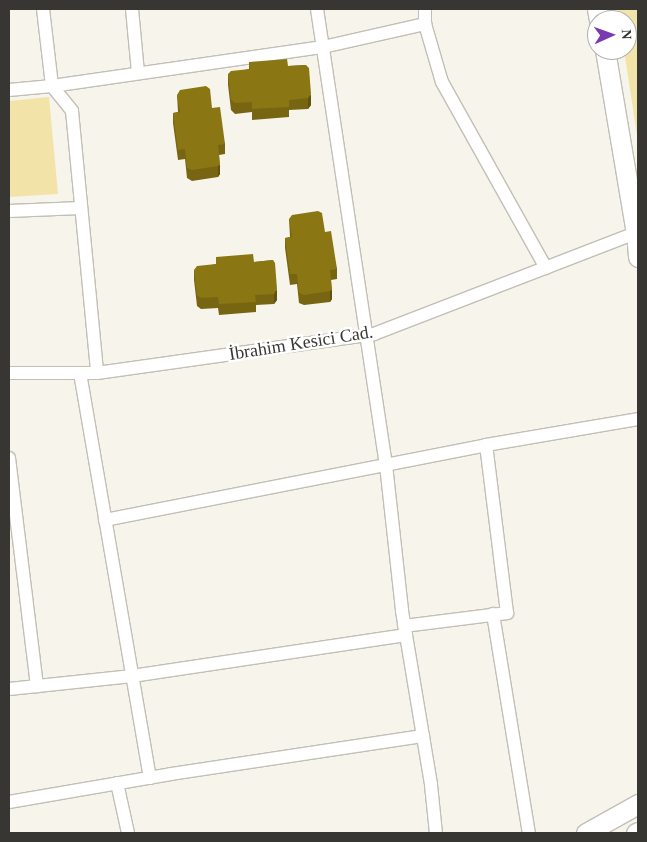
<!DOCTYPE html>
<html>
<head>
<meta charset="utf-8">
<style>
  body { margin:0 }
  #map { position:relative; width:647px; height:842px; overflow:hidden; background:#f7f5eb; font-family:"Times New Roman",serif }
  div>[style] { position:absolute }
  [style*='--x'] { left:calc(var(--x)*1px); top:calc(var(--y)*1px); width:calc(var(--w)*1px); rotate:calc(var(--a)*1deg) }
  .green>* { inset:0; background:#f2e3a8 }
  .roads { filter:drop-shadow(1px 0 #c1bfb6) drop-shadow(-1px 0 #c1bfb6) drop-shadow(0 1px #c1bfb6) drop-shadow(0 -1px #c1bfb6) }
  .street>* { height:12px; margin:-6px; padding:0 6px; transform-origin:6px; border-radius:6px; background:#fff }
  .secondary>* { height:19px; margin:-9.5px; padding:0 9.5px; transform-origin:9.5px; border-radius:9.5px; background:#fff }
  .wall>* { inset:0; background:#786511 }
  .shaded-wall>* { inset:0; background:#61530e }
  .building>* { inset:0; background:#8b7614 }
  span { translate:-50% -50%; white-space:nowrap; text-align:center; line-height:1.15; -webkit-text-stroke:5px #fff; paint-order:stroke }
  .street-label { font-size:18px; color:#373632 }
  .frame { position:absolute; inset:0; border:10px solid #373632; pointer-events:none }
  .north { position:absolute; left:587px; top:10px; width:50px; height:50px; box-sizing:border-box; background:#fff; border:1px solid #afafad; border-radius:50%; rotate:88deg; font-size:14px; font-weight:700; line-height:20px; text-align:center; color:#373632 }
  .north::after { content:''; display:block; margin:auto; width:18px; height:22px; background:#7a3bb1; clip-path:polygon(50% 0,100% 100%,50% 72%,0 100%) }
</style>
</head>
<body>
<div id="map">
  <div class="green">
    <i style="clip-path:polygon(618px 9px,638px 9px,638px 142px,624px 50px,627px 50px,627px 20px,619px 20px)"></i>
    <i style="clip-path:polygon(49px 97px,58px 194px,9px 197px,9px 101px)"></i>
  </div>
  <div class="roads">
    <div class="street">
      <i style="--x:43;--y:9;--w:78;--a:83.3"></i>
      <i style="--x:52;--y:86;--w:32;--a:51"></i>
      <i style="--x:72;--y:111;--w:263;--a:84.5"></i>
      <i style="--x:132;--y:9;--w:64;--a:84.6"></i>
      <i style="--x:317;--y:9;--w:461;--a:81.4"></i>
      <i style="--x:386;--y:465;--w:147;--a:83.7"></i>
      <i style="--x:402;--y:611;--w:176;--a:80.5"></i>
      <i style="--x:431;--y:785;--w:48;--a:84.1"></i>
      <i style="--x:425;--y:24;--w:15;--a:-90"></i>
      <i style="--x:9;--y:90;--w:43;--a:-5.3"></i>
      <i style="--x:52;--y:86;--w:274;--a:-8.2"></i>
      <i style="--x:323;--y:47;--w:105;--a:-12.7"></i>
      <i style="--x:425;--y:24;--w:60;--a:73.7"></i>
      <i style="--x:442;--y:82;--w:213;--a:60.8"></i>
      <i style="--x:9;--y:211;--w:72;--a:-2.4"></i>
      <i style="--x:9;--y:373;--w:88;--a:0"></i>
      <i style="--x:97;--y:373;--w:280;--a:-8"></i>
      <i style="--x:374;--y:334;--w:281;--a:-21.1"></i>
      <i style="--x:80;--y:373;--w:411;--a:80.2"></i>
      <i style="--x:9;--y:458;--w:230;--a:83"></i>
      <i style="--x:105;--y:520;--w:388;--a:-11.1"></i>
      <i style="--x:486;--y:445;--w:154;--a:-9.7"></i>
      <i style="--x:493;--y:614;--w:222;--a:80.7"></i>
      <i style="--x:404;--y:626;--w:104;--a:-7.2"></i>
      <i style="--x:507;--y:613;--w:169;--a:-97.1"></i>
      <i style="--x:9;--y:689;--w:124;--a:-6"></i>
      <i style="--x:132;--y:676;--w:277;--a:-8.5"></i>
      <i style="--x:117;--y:783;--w:51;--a:77.6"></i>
      <i style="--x:9;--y:802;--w:164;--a:-9.8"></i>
      <i style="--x:171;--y:774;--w:255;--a:-8.6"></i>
    </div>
    <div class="secondary">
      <i style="--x:597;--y:9;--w:11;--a:80"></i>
      <i style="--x:605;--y:50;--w:186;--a:80.4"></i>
      <i style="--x:636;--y:233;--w:24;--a:85"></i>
      <i style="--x:586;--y:833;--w:60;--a:-29.1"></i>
      <i style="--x:636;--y:833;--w:2;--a:-27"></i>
    </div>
  </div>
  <div class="wall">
    <i style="clip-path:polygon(249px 62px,288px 66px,306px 65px,311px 105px,308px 109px,289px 110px,289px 117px,252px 120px,252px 112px,235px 114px,231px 110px,228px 85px,228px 74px,249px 69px)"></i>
    <i style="clip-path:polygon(177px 95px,212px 108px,225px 144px,225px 154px,219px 155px,220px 174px,218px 177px,192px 181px,187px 178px,185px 159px,178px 160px,173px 123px,173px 113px,178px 112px)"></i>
    <i style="clip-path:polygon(289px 219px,325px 232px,337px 269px,337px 279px,331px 280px,332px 299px,330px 302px,304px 305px,299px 303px,297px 284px,290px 285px,285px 248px,285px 238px,290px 237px)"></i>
    <i style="clip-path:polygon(216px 257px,254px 262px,273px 260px,277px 300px,274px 304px,256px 305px,256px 312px,219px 315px,218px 308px,201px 309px,197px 306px,194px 280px,194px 270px,216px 264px)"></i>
  </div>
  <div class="shaded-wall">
    <i style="clip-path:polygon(311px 94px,311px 105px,308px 109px,308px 98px)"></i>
    <i style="clip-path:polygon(220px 164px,220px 174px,218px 177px,218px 166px)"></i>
    <i style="clip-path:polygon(277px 289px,277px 300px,274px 304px,274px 294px)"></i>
    <i style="clip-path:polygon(332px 289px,332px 299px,330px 302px,330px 291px)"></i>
  </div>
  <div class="building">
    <i style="clip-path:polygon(287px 59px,288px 66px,306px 65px,309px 68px,311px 94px,308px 98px,289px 100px,289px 107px,252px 109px,252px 102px,235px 103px,231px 100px,228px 74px,231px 71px,250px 69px,249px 62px)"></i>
    <i style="clip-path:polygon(206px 86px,210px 89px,212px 108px,220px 107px,225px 144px,218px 145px,220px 164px,218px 166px,192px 170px,187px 168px,185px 149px,178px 150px,173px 113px,180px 112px,177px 95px,180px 90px)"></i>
    <i style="clip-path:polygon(318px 211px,322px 213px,325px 232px,331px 231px,337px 269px,330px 270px,332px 289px,330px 291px,304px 295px,299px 293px,297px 274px,290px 274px,285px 238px,292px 237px,289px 219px,292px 215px)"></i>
    <i style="clip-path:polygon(253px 254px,254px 262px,273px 260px,275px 263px,277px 289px,274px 294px,255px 295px,256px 302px,219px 304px,218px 297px,201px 298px,197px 295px,194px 270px,197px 266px,216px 264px,216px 257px)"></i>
  </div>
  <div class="street-label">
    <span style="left:301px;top:343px;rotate:-9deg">İbrahim Kesici Cad.</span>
  </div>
  <div class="frame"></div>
  <div class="north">N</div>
</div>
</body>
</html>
